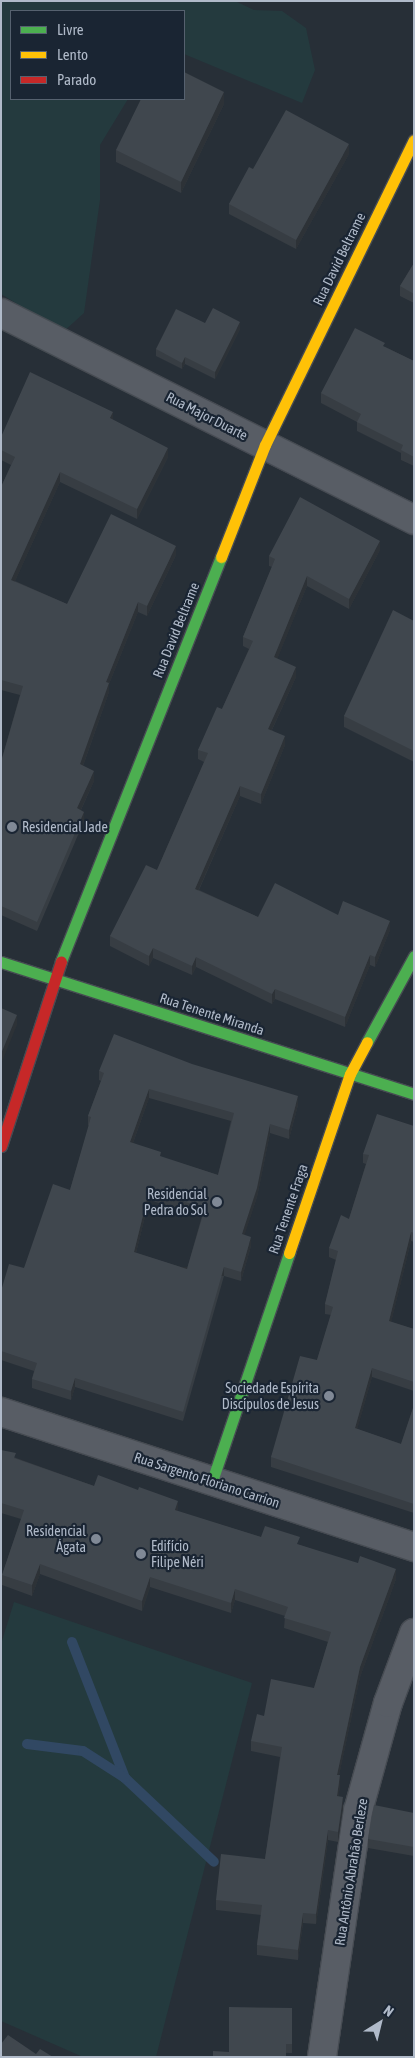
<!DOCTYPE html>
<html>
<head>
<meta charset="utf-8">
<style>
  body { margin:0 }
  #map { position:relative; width:415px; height:2058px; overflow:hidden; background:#272f37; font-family:"Asap Condensed",sans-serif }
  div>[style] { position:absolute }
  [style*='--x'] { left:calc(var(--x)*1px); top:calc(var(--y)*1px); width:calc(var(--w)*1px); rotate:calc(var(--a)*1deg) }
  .green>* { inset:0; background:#243a3e }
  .stream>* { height:10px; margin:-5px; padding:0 5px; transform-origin:5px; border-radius:5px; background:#314863 }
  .roads { filter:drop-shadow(1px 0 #464b52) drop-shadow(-1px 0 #464b52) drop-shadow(0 1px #464b52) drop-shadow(0 -1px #464b52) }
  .street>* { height:28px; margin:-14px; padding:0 14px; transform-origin:14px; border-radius:14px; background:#585d65 }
  .fast>* { height:11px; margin:-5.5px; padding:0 5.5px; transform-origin:5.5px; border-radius:5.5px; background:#4caf50 }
  .slow>* { height:11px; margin:-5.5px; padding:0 5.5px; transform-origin:5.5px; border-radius:5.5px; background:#ffc107 }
  .jam>* { height:11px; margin:-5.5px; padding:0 5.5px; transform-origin:5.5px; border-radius:5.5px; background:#c62828 }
  .wall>* { inset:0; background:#373d43 }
  .shaded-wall>* { inset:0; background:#2d3237; transform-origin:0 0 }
  .building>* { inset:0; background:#40474e }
  .dots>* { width:14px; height:14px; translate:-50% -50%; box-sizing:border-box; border:2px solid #1a2533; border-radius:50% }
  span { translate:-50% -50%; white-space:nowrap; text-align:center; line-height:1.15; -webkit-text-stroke:4.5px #1a2533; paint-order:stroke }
  .street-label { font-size:14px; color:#b0bac9 }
  .poi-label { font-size:14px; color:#b0bac9 }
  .left { translate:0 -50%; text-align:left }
  .right { translate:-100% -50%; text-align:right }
  .frame { position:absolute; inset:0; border:2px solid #b0bac9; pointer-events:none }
  .legend { position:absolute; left:10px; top:10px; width:175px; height:90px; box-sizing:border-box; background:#1a2533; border:1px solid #56616f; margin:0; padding:6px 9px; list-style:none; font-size:15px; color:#b0bac9 }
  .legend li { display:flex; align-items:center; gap:10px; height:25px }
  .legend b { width:25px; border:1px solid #56616f }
  .north { position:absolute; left:355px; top:1998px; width:50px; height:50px; -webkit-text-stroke:4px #1a2533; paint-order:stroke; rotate:36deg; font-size:14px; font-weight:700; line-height:20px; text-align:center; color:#b0bac9 }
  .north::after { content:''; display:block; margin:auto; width:18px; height:22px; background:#b0bac9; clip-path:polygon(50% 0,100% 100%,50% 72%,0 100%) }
</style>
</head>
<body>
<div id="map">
  <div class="green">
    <i style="clip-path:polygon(1px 1px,235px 1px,254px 10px,282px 11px,306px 28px,315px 70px,302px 103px,184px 54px,184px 11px,11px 11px,11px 99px,128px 99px,100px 145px,100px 200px,84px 313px,63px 332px,1px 294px)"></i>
    <i style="clip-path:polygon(14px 1602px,252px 1683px,156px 2057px,83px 2057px,1px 2021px,1px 1644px)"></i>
  </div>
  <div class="stream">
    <i style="--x:72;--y:1642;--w:146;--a:68.7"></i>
    <i style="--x:125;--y:1778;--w:122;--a:43.3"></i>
    <i style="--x:27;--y:1744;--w:56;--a:7.1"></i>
    <i style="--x:83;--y:1751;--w:50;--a:32.7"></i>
  </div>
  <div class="roads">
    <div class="street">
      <i style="--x:1;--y:313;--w:462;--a:26.6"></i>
      <i style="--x:1;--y:1412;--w:435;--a:18.1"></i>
      <i style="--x:322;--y:2057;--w:249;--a:-81.7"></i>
      <i style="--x:358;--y:1811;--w:112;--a:-74.5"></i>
      <i style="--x:388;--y:1703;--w:75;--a:-69.6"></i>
    </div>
    <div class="fast">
      <i style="--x:61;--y:961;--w:435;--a:-68.4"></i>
      <i style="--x:1;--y:962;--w:434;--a:17.7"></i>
      <i style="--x:367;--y:1042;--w:98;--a:-61.3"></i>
      <i style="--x:212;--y:1481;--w:241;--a:-71.3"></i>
    </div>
    <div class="slow">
      <i style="--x:221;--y:557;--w:120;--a:-68.6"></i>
      <i style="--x:265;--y:445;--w:339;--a:-64"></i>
      <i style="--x:289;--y:1253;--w:189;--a:-71.2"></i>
      <i style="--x:350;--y:1074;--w:36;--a:-62"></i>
    </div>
    <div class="jam">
      <i style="--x:1;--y:1146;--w:194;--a:-72"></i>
    </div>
  </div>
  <div class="wall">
    <i style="clip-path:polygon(224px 104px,181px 193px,116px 162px,116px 150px)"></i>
    <i style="clip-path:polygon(349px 154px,296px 249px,229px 214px,229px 204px,253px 169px)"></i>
    <i style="clip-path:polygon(414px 263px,414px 303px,400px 296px,400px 286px)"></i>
    <i style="clip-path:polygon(205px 323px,240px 329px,215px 379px,185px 364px,182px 369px,156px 356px,156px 349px)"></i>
    <i style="clip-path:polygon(385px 347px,414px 361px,414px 466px,401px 460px,401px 453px,357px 431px,357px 422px,321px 403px,321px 393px)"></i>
    <i style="clip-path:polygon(113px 420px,168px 457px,137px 519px,60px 482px,15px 581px,67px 604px,176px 555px,147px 616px,138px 612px,109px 684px,109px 692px,83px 766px,94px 781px,81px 810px,84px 821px,37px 931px,1px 915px,1px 762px,20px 695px,1px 690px,1px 487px,11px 465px,1px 460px,1px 437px)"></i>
    <i style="clip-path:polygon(380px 550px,349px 609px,307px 586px,277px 659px,296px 677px,272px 730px,285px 745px,261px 804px,240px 796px,199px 890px,258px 917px,338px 915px,390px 930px,375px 967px,370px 965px,345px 1027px,275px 999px,272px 1004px,196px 967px,192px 975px,153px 958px,149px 966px,110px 946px,110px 936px,157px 870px,204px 762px,198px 759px,198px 750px,222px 709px,249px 649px,243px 646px,243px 637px,272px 567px,269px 566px,269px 556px)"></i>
    <i style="clip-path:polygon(414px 621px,414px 762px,344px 727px,344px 716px)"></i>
    <i style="clip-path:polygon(evenodd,99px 1071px,298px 1105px,289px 1139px,270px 1133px,257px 1197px,244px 1235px,251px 1246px,241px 1281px,224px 1276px,183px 1421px,75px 1387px,71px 1400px,32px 1388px,32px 1379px,34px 1371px,1px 1360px,1px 1291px,24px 1268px,70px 1190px,89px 1126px,88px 1125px,88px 1116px,101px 1081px,99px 1080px,99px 1071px,149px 1098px,231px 1121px,218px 1175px,161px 1157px,133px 1143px,149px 1098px,99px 1071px,149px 1200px,202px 1216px,187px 1269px,136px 1253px,149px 1200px)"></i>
    <i style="clip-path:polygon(414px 1126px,414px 1242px,411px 1241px,391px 1322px,414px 1329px,414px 1391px,372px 1377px,357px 1429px,401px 1444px,414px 1405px,414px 1513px,271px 1467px,271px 1457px,317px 1360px,331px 1315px,325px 1314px,325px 1304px,336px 1260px,329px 1257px,329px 1248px,349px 1219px,366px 1164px,363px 1163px,363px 1154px)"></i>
    <i style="clip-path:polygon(1px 1450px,16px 1458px,94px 1486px,261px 1537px,300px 1545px,396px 1579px,360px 1677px,339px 1775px,340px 1786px,338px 1797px,343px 1808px,338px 1842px,328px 1840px,316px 1924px,303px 1923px,298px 1960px,257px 1955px,257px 1945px,261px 1915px,216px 1910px,216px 1900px,265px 1859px,280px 1757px,251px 1751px,251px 1741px,264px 1716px,314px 1688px,328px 1642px,284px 1628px,285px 1616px,235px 1600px,231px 1613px,150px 1587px,142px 1611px,40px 1574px,32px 1596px,2px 1585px,2px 1575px,21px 1519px,1px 1513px)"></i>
    <i style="clip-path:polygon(414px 1813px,414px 1856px,368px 1848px,368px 1839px)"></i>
    <i style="clip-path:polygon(292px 2008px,292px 2053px,229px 2052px)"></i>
  </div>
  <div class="shaded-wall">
    <i style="clip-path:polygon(224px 92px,224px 104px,181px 193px,181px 182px)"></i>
    <i style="clip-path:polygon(349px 144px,349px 154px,296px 249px,296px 240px)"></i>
    <i style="clip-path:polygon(240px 322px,240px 329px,215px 379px,215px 372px)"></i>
    <i style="clip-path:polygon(185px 357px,185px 364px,182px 369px,182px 363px)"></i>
    <i style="clip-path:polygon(113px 412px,113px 421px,110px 418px)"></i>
    <i style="clip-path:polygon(168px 448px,168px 457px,137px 519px,137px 509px)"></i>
    <i style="clip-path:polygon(60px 472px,60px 482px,11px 590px,11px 580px)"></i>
    <i style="clip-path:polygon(380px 541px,380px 550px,349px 609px,349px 599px)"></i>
    <i style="clip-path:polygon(176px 546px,176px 555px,147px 616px,147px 606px)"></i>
    <i style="clip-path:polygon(307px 576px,307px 586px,274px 667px,274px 657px)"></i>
    <i style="clip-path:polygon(138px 602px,138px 612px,109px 684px,109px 692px,80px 774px,80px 764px,106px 682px)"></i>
    <i style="clip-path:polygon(296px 667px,296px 677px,268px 738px,268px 729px)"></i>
    <i style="clip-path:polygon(285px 736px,285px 745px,261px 804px,261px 794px)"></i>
    <i style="clip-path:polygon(94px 771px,94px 781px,77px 818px,77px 808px)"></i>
    <i style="clip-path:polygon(240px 786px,240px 796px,195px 898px,195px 889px)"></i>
    <i style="left:84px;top:812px;width:9px;height:120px;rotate:90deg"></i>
    <i style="clip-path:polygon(390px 921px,390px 930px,375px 967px,375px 957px)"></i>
    <i style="clip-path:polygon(153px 948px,153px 958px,149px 966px,149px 956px)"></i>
    <i style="clip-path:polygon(370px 955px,370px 965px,345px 1027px,345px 1017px)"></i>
    <i style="clip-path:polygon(196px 957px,196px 967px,192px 975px,192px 966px)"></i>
    <i style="clip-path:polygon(275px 989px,275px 999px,272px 1004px,272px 994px)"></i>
    <i style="clip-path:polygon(17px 1015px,17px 1025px,1px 1064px,1px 1054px)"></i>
    <i style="clip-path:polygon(149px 1089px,149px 1098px,130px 1151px,130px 1142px)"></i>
    <i style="clip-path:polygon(298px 1096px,298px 1105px,289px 1139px,289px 1130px)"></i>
    <i style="clip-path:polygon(270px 1124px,270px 1133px,257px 1197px,242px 1243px,242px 1234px)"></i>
    <i style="clip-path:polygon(149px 1191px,149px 1200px,134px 1261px,134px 1252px)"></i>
    <i style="clip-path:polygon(411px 1232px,411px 1241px,389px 1331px,389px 1321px)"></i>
    <i style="clip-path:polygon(251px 1237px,251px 1246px,241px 1281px,241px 1272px)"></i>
    <i style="left:224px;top:1267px;width:9px;height:151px;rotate:90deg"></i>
    <i style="clip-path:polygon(372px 1368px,372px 1377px,355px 1437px,355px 1428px)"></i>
    <i style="clip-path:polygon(75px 1378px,75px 1387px,71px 1400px,71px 1391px)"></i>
    <i style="clip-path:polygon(178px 1501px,178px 1511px,175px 1510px)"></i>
    <i style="clip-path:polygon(40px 1564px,40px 1574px,32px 1596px,32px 1585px)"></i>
    <i style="clip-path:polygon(396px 1569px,396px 1579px,360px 1677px,337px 1785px,337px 1775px,360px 1667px)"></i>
    <i style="clip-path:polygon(150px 1577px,150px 1587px,142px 1611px,142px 1601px)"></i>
    <i style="clip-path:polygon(235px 1589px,235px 1600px,231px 1613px,231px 1603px)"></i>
    <i style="clip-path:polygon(340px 1775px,340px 1786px,337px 1806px,337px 1796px)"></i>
    <i style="clip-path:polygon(343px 1797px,343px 1808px,338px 1842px,338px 1832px)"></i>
    <i style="clip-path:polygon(328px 1830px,328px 1840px,316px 1924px,316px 1914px)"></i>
    <i style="clip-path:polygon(303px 1913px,303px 1923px,298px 1960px,298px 1950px)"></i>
  </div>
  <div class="building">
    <i style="clip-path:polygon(184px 72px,224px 92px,181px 182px,116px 150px,141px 99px,184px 99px)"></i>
    <i style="clip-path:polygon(286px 110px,349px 144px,296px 240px,229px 204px,249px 167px,253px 169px)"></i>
    <i style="clip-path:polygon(414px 263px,414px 294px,400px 286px)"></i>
    <i style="clip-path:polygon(213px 308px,240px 322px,215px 372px,185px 357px,182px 363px,156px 349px,176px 309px,205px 323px)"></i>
    <i style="clip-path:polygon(355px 328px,385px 343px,383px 346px,414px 361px,414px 457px,401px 450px,403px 445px,357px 422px,361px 414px,321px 393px)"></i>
    <i style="clip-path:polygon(30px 372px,113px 412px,110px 418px,168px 448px,137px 509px,60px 472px,11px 580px,67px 604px,111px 514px,176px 546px,147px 606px,138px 602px,106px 682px,109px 683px,80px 764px,94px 771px,77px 808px,84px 812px,37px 922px,1px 906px,1px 762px,23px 686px,1px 680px,1px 487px,15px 457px,1px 450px,1px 437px)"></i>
    <i style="clip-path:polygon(300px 497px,380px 541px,349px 599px,307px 576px,274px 657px,296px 667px,268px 729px,285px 736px,261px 794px,240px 786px,195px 889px,258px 917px,275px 883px,338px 915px,343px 901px,390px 921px,375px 957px,370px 955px,345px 1017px,275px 989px,272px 994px,196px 957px,192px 966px,153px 948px,149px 956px,110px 936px,146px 865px,157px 870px,208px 753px,198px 750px,217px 707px,222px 709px,253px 641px,243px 637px,275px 559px,269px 556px)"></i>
    <i style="clip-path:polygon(393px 610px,414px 621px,414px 751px,344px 716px)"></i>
    <i style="clip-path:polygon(1px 1008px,17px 1015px,1px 1054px)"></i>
    <i style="clip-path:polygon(evenodd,114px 1034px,192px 1064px,298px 1096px,289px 1130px,270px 1124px,257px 1188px,242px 1234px,251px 1237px,241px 1272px,224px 1267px,183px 1412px,75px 1378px,71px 1391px,32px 1379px,37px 1363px,1px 1351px,1px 1317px,2px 1314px,1px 1314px,1px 1291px,9px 1264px,24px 1268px,53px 1184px,70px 1190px,91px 1117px,88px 1116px,104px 1073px,99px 1071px,114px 1034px,149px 1089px,234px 1113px,218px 1175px,160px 1156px,161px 1152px,130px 1142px,149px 1089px,114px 1034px,149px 1191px,205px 1208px,187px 1269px,134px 1252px,149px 1191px)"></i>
    <i style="clip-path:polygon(377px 1114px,414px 1126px,414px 1233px,411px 1232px,389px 1321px,414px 1329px,414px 1382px,372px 1368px,355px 1428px,401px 1444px,414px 1405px,414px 1504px,271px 1457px,300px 1356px,317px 1360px,333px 1307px,325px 1304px,338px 1251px,329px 1248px,341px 1215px,349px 1219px,369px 1155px,363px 1154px)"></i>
    <i style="clip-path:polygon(1px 1450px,16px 1453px,14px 1458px,94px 1486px,98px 1475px,138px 1490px,139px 1487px,178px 1501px,175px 1510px,261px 1537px,265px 1526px,300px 1537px,297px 1544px,358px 1563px,360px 1556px,396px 1569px,360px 1667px,337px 1775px,340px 1775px,337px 1796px,343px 1797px,338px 1832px,328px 1830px,316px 1914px,303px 1913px,298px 1950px,257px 1945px,262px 1905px,216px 1900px,221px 1854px,265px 1859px,282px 1747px,251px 1741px,257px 1714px,264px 1716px,271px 1679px,314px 1688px,331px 1632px,284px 1618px,288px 1607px,235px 1589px,231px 1603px,150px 1577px,142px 1601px,40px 1564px,32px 1585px,2px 1575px,24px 1510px,1px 1503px)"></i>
    <i style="clip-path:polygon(374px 1805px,414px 1813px,414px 1847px,368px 1839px)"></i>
    <i style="clip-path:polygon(229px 2007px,292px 2008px,292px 2044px,286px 2044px,286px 2057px,213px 2057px,213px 2051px,229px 2052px)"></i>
    <i style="clip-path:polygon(8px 2035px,36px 2054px,40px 2049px,53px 2057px,1px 2057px,1px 2044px)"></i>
  </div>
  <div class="dots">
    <i style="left:12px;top:827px;background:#808996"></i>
    <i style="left:217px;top:1202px;background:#808996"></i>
    <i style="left:329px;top:1396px;background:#808996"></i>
    <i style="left:96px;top:1539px;background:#808996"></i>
    <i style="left:141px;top:1554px;background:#808996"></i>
  </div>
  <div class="street-label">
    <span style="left:339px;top:259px;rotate:-64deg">Rua David Beltrame</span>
    <span style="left:207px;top:416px;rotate:27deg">Rua Major Duarte</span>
    <span style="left:176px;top:630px;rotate:-68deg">Rua David Beltrame</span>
    <span style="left:212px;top:1014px;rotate:18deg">Rua Tenente Miranda</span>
    <span style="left:288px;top:1209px;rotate:-71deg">Rua Tenente Fraga</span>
    <span style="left:207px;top:1480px;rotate:18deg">Rua Sargento Floriano Carrion</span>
    <span style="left:351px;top:1872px;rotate:-81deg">Rua Antônio Abrahão Berleze</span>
  </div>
  <div class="poi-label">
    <span class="left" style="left:22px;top:827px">Residencial Jade</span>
    <span class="right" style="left:207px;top:1202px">Residencial<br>Pedra do Sol</span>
    <span class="right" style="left:319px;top:1396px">Sociedade Espírita<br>Discípulos de Jesus</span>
    <span class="right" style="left:86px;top:1539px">Residencial<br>Ágata</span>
    <span class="left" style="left:151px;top:1554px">Edifício<br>Filipe Néri</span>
  </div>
  <div class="frame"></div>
  <ul class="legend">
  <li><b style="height:6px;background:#4caf50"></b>Livre</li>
  <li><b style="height:6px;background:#ffc107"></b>Lento</li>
  <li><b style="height:6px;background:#c62828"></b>Parado</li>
  </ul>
  <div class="north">N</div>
</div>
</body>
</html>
